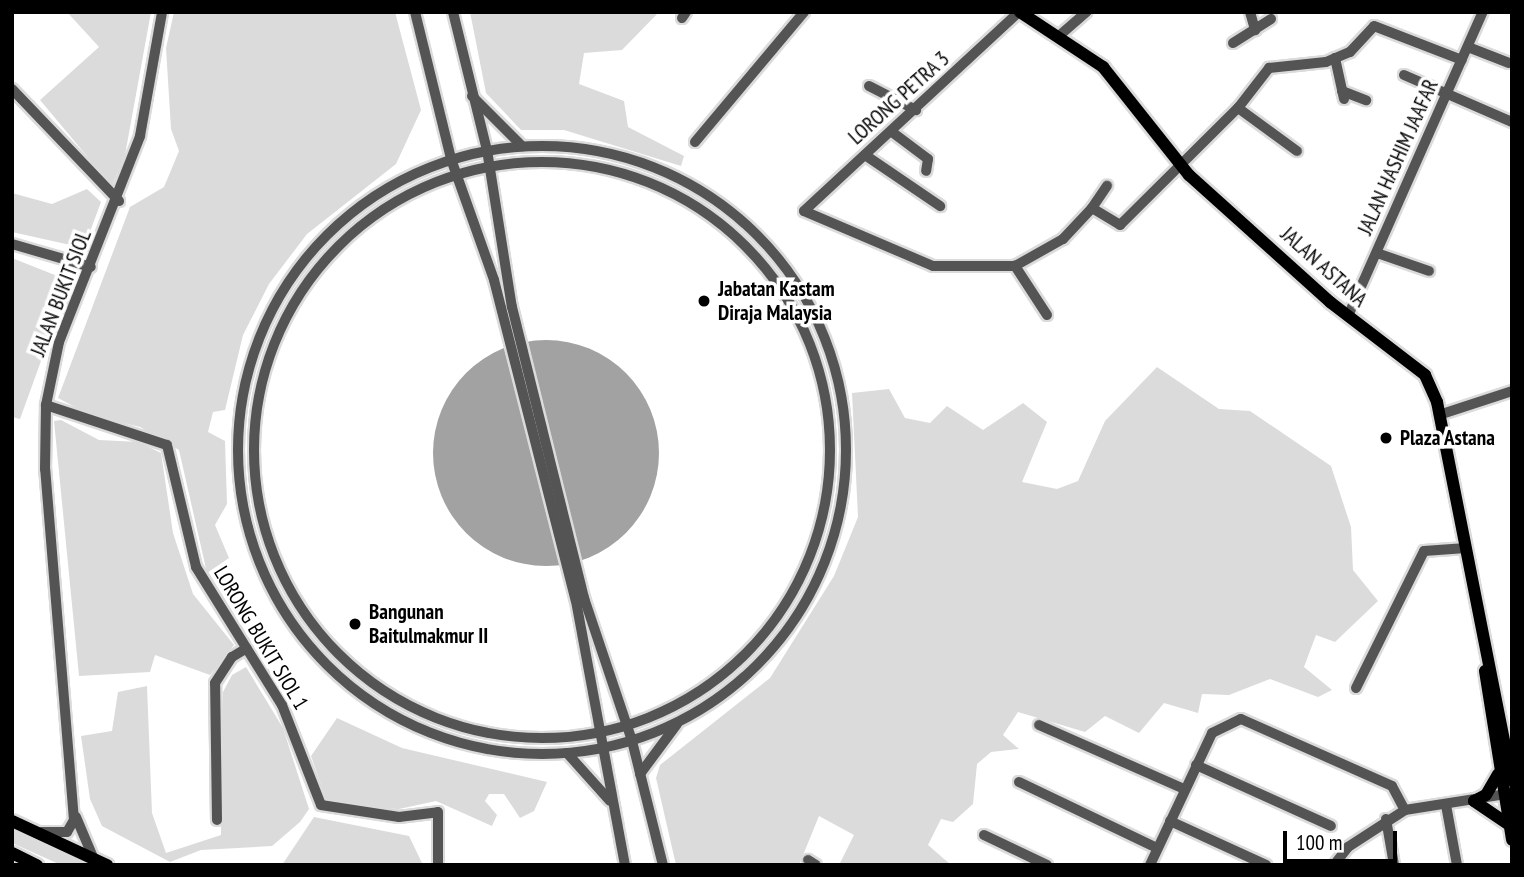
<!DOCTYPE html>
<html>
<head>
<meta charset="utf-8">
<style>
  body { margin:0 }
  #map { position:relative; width:1524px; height:877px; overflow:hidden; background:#fff; font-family:"PT Sans Narrow",sans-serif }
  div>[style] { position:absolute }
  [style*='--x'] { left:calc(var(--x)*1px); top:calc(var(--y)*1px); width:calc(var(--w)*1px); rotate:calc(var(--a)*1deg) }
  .green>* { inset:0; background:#dbdbdb }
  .water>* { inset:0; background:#a2a2a2 }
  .round { border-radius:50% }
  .roads { filter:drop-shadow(2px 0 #dbdbdb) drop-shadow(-2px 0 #dbdbdb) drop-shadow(0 2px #dbdbdb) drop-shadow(0 -2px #dbdbdb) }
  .minor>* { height:10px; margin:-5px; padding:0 5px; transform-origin:5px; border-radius:5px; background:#545454 }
  .minor>.ring { margin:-5px; padding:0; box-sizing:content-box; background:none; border:10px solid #545454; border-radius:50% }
  .major>* { height:12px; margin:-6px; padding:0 6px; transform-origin:6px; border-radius:6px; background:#000 }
  .dots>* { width:19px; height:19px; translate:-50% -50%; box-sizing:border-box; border:4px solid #fff; border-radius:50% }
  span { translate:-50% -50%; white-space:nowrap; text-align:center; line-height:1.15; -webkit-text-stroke:7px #fff; paint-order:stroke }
  .street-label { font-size:21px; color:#000 }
  .poi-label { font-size:21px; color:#000; font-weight:700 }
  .left { translate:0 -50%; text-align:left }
  .frame { position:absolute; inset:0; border:14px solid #000; pointer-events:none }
  .scale { position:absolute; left:1283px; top:831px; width:114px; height:32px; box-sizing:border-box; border:4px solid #000; border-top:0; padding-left:9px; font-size:21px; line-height:24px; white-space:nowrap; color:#000; -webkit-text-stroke:5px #fff; paint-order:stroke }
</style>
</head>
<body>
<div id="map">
  <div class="green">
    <i style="clip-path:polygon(67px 12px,151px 12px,125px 155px,112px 186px,40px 100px,99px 47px)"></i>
    <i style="clip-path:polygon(174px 12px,395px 12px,421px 110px,396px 164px,307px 234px,269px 284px,243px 335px,225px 410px,213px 412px,208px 432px,225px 441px,227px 504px,215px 525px,229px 558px,207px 573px,179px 450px,140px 427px,90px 415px,58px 398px,130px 207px,164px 187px,179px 151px,171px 129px,166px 48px)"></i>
    <i style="clip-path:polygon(470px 12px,659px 12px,622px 50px,584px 53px,579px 84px,624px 101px,628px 127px,684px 156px,681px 166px,564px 130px,521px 130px,486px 93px)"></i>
    <i style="clip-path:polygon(87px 189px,101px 202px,84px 248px,12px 232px,12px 193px,52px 204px)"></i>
    <i style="clip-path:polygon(12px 258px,70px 281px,20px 419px,12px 417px)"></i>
    <i style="clip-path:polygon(1157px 367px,1219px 409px,1250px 411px,1331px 466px,1351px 527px,1353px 570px,1378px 601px,1335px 642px,1316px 635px,1304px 667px,1332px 690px,1318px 697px,1270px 679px,1229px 695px,1202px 694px,1198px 713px,1164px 703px,1139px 733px,1105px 716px,1085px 732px,1018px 712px,1003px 735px,1019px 749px,991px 752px,977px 764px,973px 804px,953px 822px,941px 819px,928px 845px,951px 865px,839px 865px,854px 835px,819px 816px,799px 865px,676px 865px,656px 778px,660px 765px,770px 678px,834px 576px,858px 517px,852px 393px,889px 389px,905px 418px,930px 423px,947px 406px,983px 430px,1023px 403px,1047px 422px,1022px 482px,1057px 489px,1078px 481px,1105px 421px)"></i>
    <i style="clip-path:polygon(61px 420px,99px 440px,139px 442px,161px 453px,173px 533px,193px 594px,234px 645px,210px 675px,155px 655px,150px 672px,79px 676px,54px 421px)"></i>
    <i style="clip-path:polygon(246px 667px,283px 728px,309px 809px,300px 822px,272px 846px,201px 850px,170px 862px,102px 826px,90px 799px,81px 736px,112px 731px,118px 692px,147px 686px,152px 813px,166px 853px,221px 835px,223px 692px,232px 675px)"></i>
    <i style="clip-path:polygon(337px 718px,402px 748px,547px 782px,534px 811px,520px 818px,504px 794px,489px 794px,485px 801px,497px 815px,492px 826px,436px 801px,399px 809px,341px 806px,326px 799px,311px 756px)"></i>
    <i style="clip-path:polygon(314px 817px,409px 836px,423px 865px,282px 865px)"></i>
    <i style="clip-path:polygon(12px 830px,90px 865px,61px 865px,12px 843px)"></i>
  </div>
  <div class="water">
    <i class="round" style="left:433px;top:340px;width:226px;height:226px"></i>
  </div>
  <div class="roads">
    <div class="minor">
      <i style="--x:415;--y:12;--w:151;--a:76.2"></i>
      <i style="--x:451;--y:159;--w:128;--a:70.4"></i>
      <i style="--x:494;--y:280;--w:331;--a:75.7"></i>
      <i style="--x:576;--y:601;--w:269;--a:79.5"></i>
      <i style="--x:453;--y:12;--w:142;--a:76.2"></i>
      <i style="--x:487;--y:150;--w:159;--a:81"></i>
      <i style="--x:512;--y:307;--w:300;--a:76.1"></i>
      <i style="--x:584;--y:598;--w:151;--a:71.4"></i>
      <i style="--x:632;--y:741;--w:128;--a:76"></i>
      <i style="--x:1250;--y:12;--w:19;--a:74"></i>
      <i style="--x:682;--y:18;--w:7;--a:-56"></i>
      <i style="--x:1060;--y:35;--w:35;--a:-41"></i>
      <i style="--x:1233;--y:43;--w:45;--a:-32.3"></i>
      <i style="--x:1468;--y:47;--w:44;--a:21.3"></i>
      <i style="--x:1335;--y:58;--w:42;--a:77.6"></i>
      <i style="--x:1404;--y:75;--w:118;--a:23.5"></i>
      <i style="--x:869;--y:86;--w:53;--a:27.1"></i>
      <i style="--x:12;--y:89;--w:155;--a:46.3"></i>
      <i style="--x:1342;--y:91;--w:26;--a:21"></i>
      <i style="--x:472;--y:96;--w:71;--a:45"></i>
      <i style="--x:1238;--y:108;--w:73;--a:36.1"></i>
      <i style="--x:892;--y:132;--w:45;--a:36.9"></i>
      <i style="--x:928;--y:159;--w:12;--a:99"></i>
      <i style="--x:695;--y:142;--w:170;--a:-50"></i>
      <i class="ring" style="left:238px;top:146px;width:598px;height:598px"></i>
      <i style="--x:865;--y:155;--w:91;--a:34.2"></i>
      <i class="ring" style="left:254px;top:162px;width:566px;height:566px"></i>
      <i style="--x:1092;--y:208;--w:27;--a:-56"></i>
      <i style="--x:12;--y:244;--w:82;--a:16.2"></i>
      <i style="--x:1377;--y:253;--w:55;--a:19.1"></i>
      <i style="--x:1015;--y:266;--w:82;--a:180"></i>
      <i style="--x:933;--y:266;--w:140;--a:-156.9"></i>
      <i style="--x:804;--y:211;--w:293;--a:-42.8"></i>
      <i style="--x:1047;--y:315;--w:59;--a:-123.1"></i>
      <i style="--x:1015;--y:266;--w:55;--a:-29.4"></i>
      <i style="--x:1063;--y:239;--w:42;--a:-46.9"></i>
      <i style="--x:1092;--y:208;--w:33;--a:31"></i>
      <i style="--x:1120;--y:225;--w:166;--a:-44.8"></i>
      <i style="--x:1238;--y:108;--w:51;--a:-52.2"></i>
      <i style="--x:1269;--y:68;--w:57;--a:-6"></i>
      <i style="--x:1326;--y:62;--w:26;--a:-23"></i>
      <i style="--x:1350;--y:52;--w:35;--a:-47"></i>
      <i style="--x:1374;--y:26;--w:94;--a:21.1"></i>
      <i style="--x:1348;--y:316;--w:333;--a:-66.1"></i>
      <i style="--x:46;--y:405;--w:127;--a:18.3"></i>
      <i style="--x:167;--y:445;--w:125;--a:76.6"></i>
      <i style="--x:196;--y:567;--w:163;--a:58.1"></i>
      <i style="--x:282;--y:705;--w:107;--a:68.7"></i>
      <i style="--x:321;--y:805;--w:79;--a:8.7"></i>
      <i style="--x:399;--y:817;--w:39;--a:-7"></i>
      <i style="--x:438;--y:812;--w:53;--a:90"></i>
      <i style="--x:1439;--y:415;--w:77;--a:-18.2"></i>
      <i style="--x:1356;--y:688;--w:153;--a:-63.6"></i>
      <i style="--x:1424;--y:551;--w:42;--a:-4.1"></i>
      <i style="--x:1039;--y:725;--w:158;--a:23.8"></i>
      <i style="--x:567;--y:753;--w:64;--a:48.1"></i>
      <i style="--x:1196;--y:765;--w:148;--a:24.3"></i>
      <i style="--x:640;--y:774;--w:62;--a:-53.5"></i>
      <i style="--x:1019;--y:782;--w:153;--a:25.6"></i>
      <i style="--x:1446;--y:805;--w:61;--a:79.6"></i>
      <i style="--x:76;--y:817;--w:43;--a:67"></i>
      <i style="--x:1386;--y:819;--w:47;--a:80.1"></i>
      <i style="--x:217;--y:820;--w:137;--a:-90.8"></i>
      <i style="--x:215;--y:683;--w:31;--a:-57"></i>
      <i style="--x:232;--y:657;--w:17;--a:-31"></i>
      <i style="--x:1170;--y:821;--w:106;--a:24.6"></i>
      <i style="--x:42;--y:832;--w:25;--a:0"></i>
      <i style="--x:67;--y:832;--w:14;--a:-60"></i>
      <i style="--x:74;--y:820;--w:352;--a:-94.7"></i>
      <i style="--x:45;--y:469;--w:64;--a:-89.1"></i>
      <i style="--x:46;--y:405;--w:64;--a:-78.3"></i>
      <i style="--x:59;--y:342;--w:221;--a:-68.5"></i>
      <i style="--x:140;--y:136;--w:126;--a:-79.9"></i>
      <i style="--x:984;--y:835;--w:70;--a:25.5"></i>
      <i style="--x:808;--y:860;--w:9;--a:32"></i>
      <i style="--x:1150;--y:865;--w:146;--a:-64.8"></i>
      <i style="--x:1212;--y:733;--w:32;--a:-26"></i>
      <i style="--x:1241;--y:719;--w:165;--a:23.9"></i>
      <i style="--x:1392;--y:786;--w:27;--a:62"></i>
      <i style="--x:1334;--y:865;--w:23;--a:-52"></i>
      <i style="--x:1348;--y:847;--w:68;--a:-33"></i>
      <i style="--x:1405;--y:810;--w:108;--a:-9"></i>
    </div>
    <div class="major">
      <i style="--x:1020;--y:12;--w:100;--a:33.5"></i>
      <i style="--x:1103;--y:67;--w:138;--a:51.5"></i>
      <i style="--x:1189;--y:175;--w:190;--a:42"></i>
      <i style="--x:1330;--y:302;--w:120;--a:37.5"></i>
      <i style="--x:1425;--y:375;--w:30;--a:66"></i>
      <i style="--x:1437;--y:402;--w:386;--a:78.8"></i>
      <i style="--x:1485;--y:671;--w:171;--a:80.9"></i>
      <i style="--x:1474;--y:801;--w:41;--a:34.1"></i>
      <i style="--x:1474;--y:801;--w:13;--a:-27"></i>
      <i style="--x:1486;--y:795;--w:24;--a:-60"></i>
      <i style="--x:12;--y:821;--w:105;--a:24.9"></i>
      <i style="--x:12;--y:853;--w:28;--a:26"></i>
    </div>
  </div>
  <div class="dots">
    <i style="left:704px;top:301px;background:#000"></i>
    <i style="left:1386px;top:438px;background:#000"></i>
    <i style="left:355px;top:624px;background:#000"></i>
  </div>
  <div class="street-label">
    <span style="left:899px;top:98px;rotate:-42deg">LORONG PETRA 3</span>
    <span style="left:1398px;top:157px;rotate:-66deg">JALAN HASHIM JAAFAR</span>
    <span style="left:1324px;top:267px;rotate:42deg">JALAN ASTANA</span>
    <span style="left:61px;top:293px;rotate:-69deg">JALAN BUKIT SIOL</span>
    <span style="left:261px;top:638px;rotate:59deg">LORONG BUKIT SIOL 1</span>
  </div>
  <div class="poi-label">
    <span class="left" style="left:718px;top:301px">Jabatan Kastam<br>Diraja Malaysia</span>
    <span class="left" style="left:1400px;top:438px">Plaza Astana</span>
    <span class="left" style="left:369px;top:624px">Bangunan<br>Baitulmakmur II</span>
  </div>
  <div class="frame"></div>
  <div class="scale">100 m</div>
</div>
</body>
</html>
